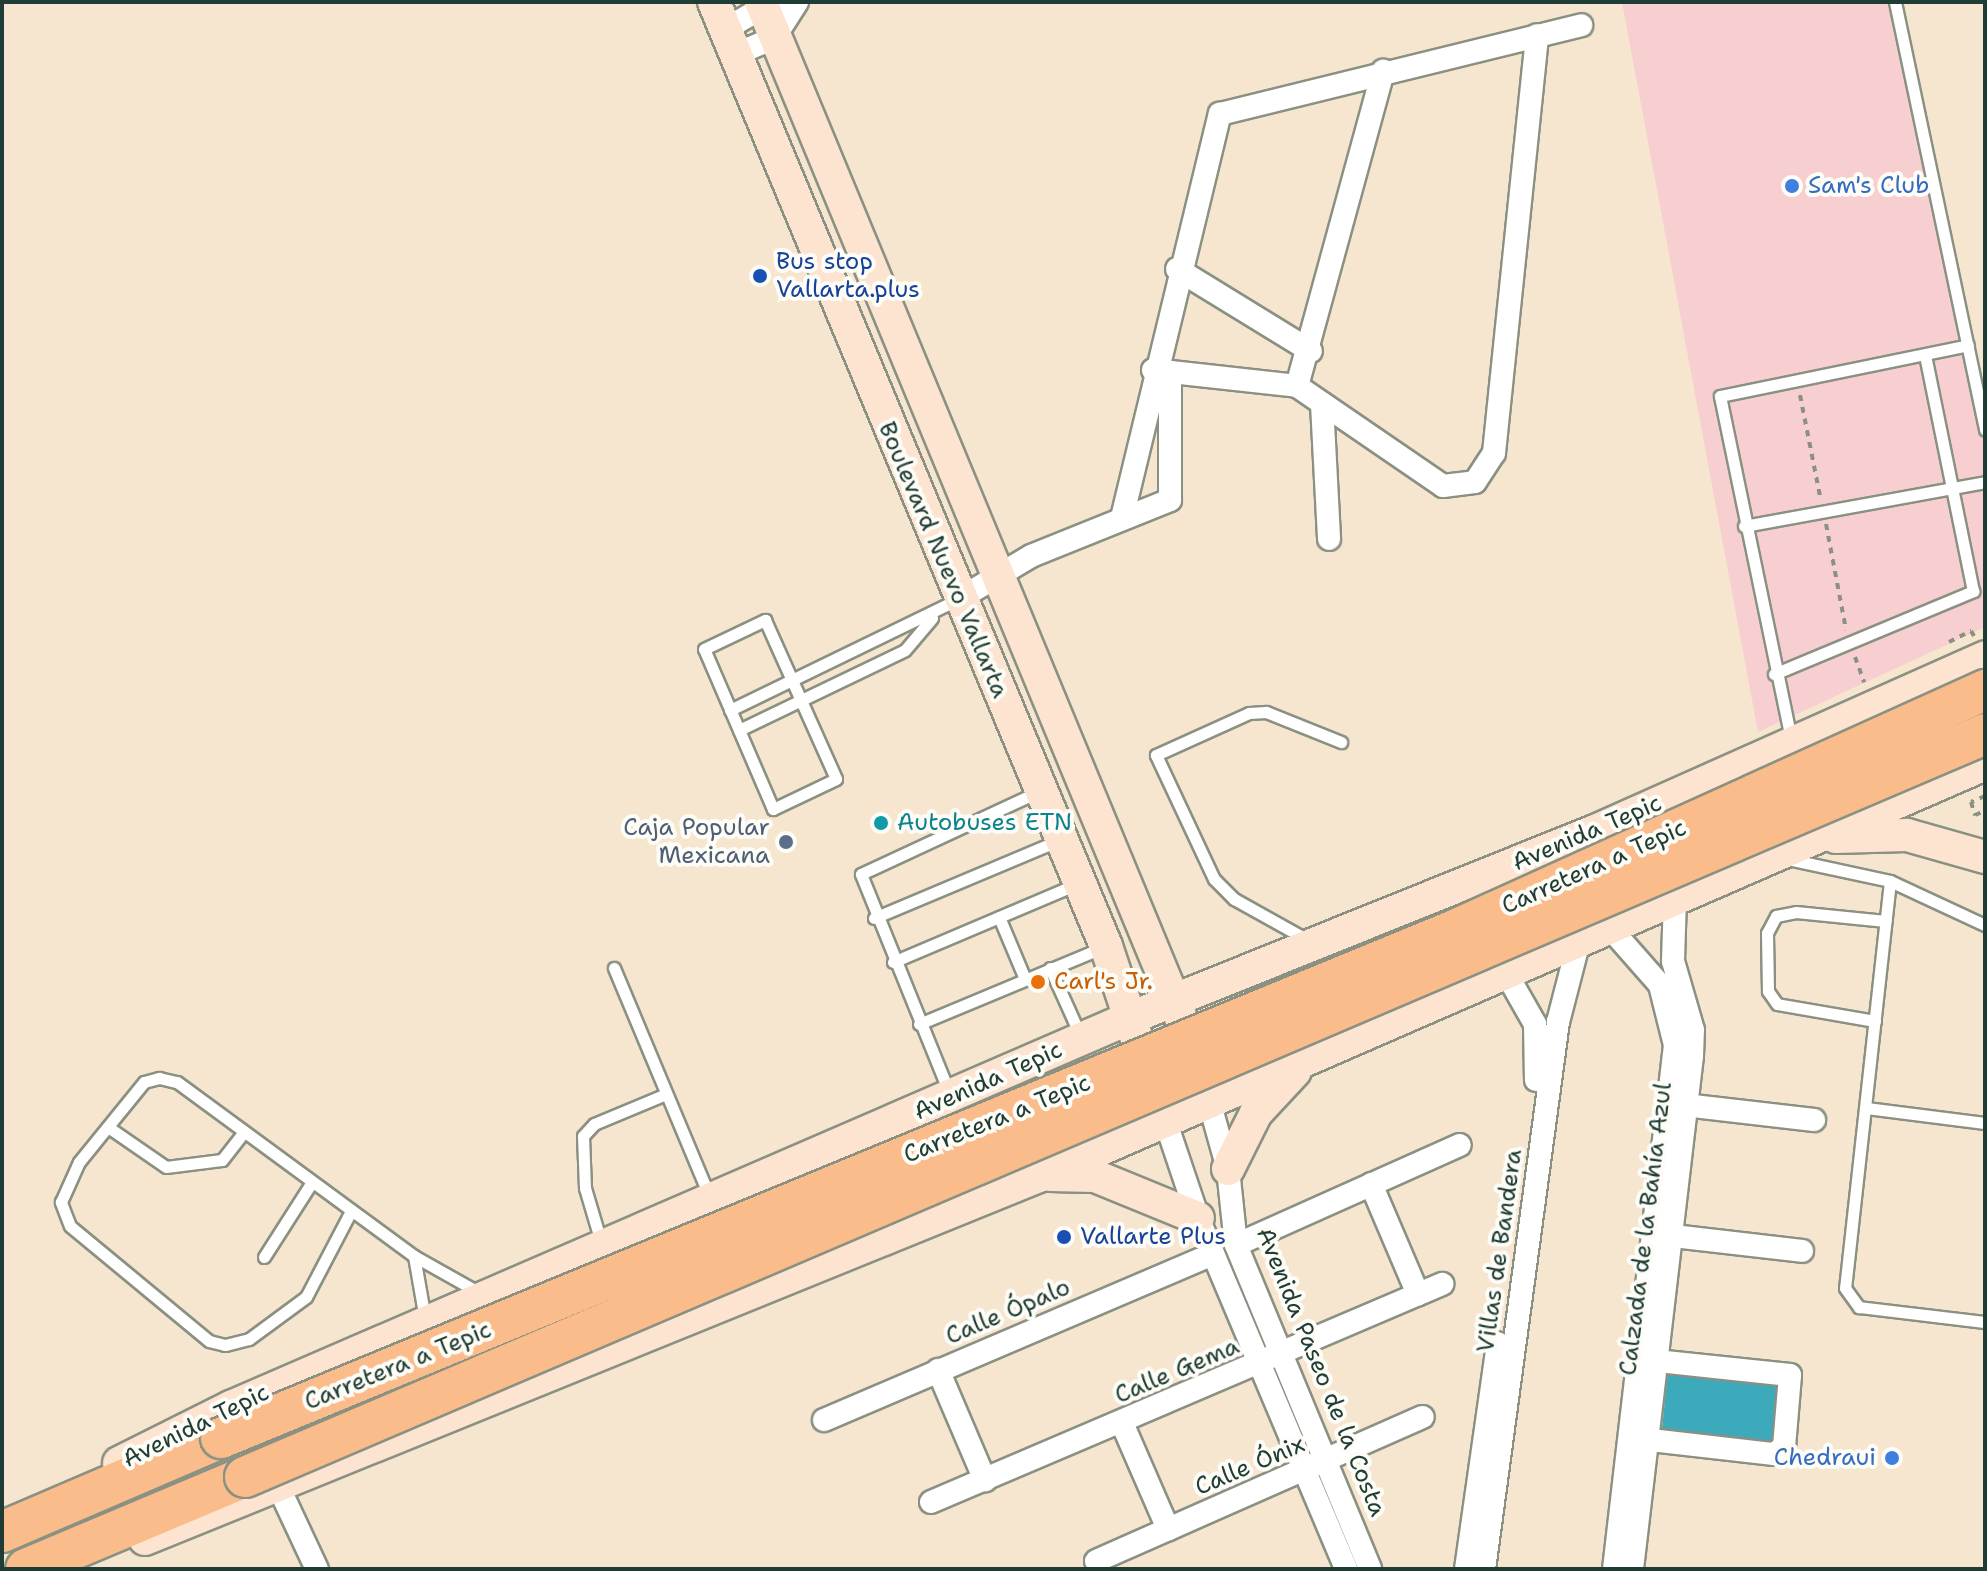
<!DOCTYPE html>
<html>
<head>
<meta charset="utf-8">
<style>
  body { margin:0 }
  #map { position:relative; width:1987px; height:1571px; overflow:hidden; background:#f6e5cf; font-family:"Shantell Sans",sans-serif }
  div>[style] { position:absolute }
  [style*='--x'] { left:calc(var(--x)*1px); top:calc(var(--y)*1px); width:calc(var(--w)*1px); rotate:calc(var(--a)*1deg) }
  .built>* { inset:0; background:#f7cfd0 }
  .water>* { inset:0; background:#3daabc; transform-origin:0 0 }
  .path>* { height:4px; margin-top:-2px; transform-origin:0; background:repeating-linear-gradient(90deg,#8a9182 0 6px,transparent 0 12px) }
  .roads { filter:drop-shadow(2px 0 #8a9182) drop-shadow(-2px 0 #8a9182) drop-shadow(0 2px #8a9182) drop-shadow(0 -2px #8a9182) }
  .lane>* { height:11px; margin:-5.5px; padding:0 5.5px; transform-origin:5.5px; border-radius:5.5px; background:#fff }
  .street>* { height:22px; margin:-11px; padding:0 11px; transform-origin:11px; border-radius:11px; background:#fff }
  .secondary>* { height:32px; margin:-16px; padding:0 16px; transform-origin:16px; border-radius:16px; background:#fde4d1 }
  .highway>* { height:40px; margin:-20px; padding:0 20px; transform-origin:20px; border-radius:20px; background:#fabc8b }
  .bridges { filter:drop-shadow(2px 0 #8a9182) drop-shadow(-2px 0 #8a9182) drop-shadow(0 2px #8a9182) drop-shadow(0 -2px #8a9182) }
  .highway-bridge>* { height:40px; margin:-20px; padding:0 20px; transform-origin:20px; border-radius:20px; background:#fabc8b }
  .dots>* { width:22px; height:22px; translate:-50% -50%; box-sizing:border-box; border:4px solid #fdfcf7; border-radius:50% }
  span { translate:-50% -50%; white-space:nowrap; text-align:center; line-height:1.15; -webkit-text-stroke:8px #fdfcf7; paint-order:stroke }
  .shop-label { font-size:24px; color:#366cbe }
  .left { translate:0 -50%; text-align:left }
  .right { translate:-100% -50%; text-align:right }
  .transit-label { font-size:24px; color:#164399 }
  .street-label { font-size:24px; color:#1f3d34 }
  .culture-label { font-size:24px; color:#0d838f }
  .service-label { font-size:24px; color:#4e5e75 }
  .food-label { font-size:24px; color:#c56008 }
  .frame { position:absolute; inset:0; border:4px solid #1f3d34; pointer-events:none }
</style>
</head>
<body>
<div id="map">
  <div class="built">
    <i style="clip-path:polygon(1622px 2px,1895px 2px,1985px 398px,1985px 627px,1758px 732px)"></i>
  </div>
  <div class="water">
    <i style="left:1668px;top:1371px;width:114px;height:64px;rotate:6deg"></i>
  </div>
  <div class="path">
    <i style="--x:1800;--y:395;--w:103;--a:78.8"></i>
    <i style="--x:1826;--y:524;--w:108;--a:79.3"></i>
    <i style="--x:1949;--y:642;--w:25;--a:-27"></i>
    <i style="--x:1971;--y:631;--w:6;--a:59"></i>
    <i style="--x:1855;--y:657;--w:27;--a:70"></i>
    <i style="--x:1985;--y:796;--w:15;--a:157"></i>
    <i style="--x:1971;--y:802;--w:14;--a:73"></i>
    <i style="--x:1975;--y:815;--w:11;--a:-22"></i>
  </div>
  <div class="roads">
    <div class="lane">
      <i style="--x:1895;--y:2;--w:437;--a:78.1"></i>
      <i style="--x:1744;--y:526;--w:245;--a:-10.3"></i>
      <i style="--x:765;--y:620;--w:174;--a:65.9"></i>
      <i style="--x:836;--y:779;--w:70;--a:154.5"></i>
      <i style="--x:773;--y:809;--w:174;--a:-113.3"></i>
      <i style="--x:704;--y:649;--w:68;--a:-25.4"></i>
      <i style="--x:1774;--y:674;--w:216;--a:-22.6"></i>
      <i style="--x:1973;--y:591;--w:241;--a:-101.5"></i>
      <i style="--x:730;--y:710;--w:254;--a:-25.9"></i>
      <i style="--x:739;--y:730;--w:184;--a:-25.7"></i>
      <i style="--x:905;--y:650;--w:42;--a:-49.8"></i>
      <i style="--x:1791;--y:739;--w:350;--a:-101.7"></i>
      <i style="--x:1720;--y:396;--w:253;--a:-11.6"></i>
      <i style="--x:1788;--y:859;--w:104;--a:12.2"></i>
      <i style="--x:1890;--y:881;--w:105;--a:24.9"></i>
      <i style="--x:1890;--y:881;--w:409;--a:96.3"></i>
      <i style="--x:1845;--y:1288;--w:24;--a:54"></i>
      <i style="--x:1859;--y:1307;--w:127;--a:6.8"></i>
      <i style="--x:999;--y:917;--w:67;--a:67.2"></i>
      <i style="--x:874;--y:918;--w:199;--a:-22.8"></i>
      <i style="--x:1306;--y:939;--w:82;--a:-150.9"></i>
      <i style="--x:1234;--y:899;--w:28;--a:-135"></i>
      <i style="--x:1214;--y:879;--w:137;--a:-115.1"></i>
      <i style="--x:1156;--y:755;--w:102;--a:-24.3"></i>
      <i style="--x:1249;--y:713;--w:17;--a:-3"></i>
      <i style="--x:1266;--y:712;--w:81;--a:21.8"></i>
      <i style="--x:893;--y:962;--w:202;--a:-23"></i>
      <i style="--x:614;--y:968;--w:249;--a:67.3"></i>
      <i style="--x:1050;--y:968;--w:76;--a:65.8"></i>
      <i style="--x:1875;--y:1021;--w:99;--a:-170.2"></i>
      <i style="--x:1777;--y:1004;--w:16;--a:-125"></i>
      <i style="--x:1768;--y:991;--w:58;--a:-91"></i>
      <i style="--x:1767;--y:933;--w:19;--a:-62"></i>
      <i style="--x:1776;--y:916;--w:20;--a:-11"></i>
      <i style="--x:1796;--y:912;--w:90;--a:5.7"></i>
      <i style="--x:919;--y:1024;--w:198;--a:-22.6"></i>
      <i style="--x:949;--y:1092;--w:235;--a:-112"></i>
      <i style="--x:861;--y:874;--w:197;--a:-24.9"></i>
      <i style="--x:1866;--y:1108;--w:120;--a:7.2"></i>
      <i style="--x:108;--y:1127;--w:70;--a:34.6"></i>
      <i style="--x:166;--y:1167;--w:56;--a:-7.1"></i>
      <i style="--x:222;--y:1160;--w:36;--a:-52"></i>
      <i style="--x:351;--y:1211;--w:97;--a:117.6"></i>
      <i style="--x:306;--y:1297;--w:71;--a:143.6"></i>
      <i style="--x:249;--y:1339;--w:25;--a:166"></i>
      <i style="--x:225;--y:1345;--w:16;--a:-166"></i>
      <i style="--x:209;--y:1341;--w:180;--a:-140.4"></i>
      <i style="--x:70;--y:1226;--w:26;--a:-111"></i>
      <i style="--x:61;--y:1202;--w:44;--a:-65.8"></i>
      <i style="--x:79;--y:1162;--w:103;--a:-50.9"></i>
      <i style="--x:144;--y:1082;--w:16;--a:-15"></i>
      <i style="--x:159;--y:1078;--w:18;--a:13"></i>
      <i style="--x:177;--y:1082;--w:294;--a:36.3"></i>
      <i style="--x:414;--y:1256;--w:76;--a:29.3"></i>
      <i style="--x:601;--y:1242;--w:56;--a:-106.5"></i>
      <i style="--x:585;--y:1188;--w:52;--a:-92.2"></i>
      <i style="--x:583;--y:1136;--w:16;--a:-47"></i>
      <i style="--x:594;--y:1124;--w:78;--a:-22.6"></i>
      <i style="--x:414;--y:1256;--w:64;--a:80.1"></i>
      <i style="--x:264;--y:1257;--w:89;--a:-57.4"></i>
    </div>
    <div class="street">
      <i style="--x:724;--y:30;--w:56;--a:-30.3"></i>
      <i style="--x:734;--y:55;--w:43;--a:-23"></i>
      <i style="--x:774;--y:38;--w:43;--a:-57.4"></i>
      <i style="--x:1177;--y:269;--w:157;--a:31.5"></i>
      <i style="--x:1153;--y:370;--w:145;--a:6.3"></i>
      <i style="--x:1297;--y:386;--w:177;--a:34.4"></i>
      <i style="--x:1443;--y:486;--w:32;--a:-7"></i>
      <i style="--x:1475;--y:482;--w:35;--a:-57"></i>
      <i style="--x:1494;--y:453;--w:420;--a:-84.1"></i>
      <i style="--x:1297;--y:386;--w:327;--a:-74.7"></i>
      <i style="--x:1322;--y:404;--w:135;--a:87"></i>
      <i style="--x:1122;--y:518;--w:416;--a:-76.4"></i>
      <i style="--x:1220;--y:114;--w:372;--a:-13.8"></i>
      <i style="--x:959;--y:599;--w:84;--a:-30.8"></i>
      <i style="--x:1031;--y:556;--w:150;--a:-21.9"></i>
      <i style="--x:1170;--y:500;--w:128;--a:-90"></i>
      <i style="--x:1610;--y:928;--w:76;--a:48.7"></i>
      <i style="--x:1660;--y:985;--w:62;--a:76"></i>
      <i style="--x:1675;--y:1045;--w:528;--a:96.64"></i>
      <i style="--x:1506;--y:973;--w:59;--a:60.4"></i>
      <i style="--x:1535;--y:1024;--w:56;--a:89"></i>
      <i style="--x:1209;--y:1101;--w:71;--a:74.4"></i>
      <i style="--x:1228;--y:1169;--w:76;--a:84"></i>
      <i style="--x:1236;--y:1245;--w:351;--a:67.5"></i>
      <i style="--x:1676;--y:1104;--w:139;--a:6.6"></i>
      <i style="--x:1165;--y:1120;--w:103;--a:71.4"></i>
      <i style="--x:1198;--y:1218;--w:381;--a:67.1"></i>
      <i style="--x:1371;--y:1184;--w:120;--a:66.9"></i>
      <i style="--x:1656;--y:1234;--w:147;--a:6.6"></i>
      <i style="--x:1236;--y:1245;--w:245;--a:-24.1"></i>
      <i style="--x:938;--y:1370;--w:120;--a:66.9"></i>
      <i style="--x:824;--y:1420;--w:423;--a:-23.1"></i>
      <i style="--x:1122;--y:1423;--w:116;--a:66.5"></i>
      <i style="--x:1633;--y:1438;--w:142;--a:6.5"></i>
      <i style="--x:1774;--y:1454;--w:12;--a:-35"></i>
      <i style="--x:1784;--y:1447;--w:72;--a:-85.2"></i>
      <i style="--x:1790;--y:1375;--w:135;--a:-174"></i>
      <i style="--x:279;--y:1488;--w:89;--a:64.9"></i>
      <i style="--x:931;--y:1502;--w:556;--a:-23.1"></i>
      <i style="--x:1096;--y:1561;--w:357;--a:-23.8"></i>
      <i style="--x:1466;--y:1569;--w:228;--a:-81.9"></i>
      <i style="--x:1484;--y:1569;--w:552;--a:-82.3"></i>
      <i style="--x:1558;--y:1022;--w:84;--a:-75.5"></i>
      <i style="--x:1632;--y:1569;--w:516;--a:-83.33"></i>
      <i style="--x:1692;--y:1056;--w:26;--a:-88"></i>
      <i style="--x:1693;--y:1030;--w:72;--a:-106.2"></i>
      <i style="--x:1673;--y:961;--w:63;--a:-88.2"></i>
    </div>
    <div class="secondary">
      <i style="--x:714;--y:2;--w:1022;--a:67.45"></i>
      <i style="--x:1106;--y:946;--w:95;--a:71.6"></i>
      <i style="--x:761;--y:2;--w:1099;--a:67.54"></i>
      <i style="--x:1836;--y:837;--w:71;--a:-1.6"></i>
      <i style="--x:1907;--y:835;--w:81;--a:15.8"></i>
      <i style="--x:1228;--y:1169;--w:63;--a:-63.4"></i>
      <i style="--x:1256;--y:1113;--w:57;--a:-47.1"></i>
      <i style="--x:1050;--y:1175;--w:45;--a:1.3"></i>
      <i style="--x:1095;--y:1176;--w:111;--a:22.2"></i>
      <i style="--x:119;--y:1463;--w:125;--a:-26.6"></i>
      <i style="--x:231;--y:1407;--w:980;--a:-23.4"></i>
      <i style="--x:1130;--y:1018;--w:501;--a:-21.91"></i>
      <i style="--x:1595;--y:831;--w:427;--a:-24"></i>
      <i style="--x:145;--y:1539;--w:965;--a:-22.1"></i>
      <i style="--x:1039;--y:1176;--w:1032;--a:-23.53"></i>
    </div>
    <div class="highway">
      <i style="--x:2;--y:1532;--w:238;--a:-23.2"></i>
      <i style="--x:26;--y:1569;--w:238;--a:-22.8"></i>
    </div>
  </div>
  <div class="bridges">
    <div class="highway-bridge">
      <i style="--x:221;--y:1438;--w:1337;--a:-22.38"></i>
      <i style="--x:1457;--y:929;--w:580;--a:-24.35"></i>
      <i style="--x:245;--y:1477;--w:1892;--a:-23.12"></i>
    </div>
  </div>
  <div class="dots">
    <i style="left:1792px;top:186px;background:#3f7fe0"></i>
    <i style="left:760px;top:276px;background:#1a4fb4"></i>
    <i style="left:881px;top:823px;background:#0f9aa8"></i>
    <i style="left:786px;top:842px;background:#5c6f8a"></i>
    <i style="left:1038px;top:982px;background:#e8710a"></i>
    <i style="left:1064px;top:1237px;background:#1a4fb4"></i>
    <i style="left:1892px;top:1458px;background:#3f7fe0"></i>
  </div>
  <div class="shop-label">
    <span class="left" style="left:1808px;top:186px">Sam's Club</span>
    <span class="right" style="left:1876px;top:1458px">Chedraui</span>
  </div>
  <div class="transit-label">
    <span class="left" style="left:776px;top:276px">Bus stop<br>Vallarta.plus</span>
    <span class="left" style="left:1080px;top:1237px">Vallarte Plus</span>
  </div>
  <div class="street-label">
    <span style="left:943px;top:560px;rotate:67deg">Boulevard Nuevo Vallarta</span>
    <span style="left:1587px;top:833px;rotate:-23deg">Avenida Tepic</span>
    <span style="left:1594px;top:867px;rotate:-24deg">Carretera a Tepic</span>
    <span style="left:988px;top:1081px;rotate:-24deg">Avenida Tepic</span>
    <span style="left:997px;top:1119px;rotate:-22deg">Carretera a Tepic</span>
    <span style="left:1646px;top:1229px;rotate:-83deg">Calzada de la Bahía Azul</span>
    <span style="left:1500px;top:1251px;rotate:-82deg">Villas de Bandera</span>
    <span style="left:1008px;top:1312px;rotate:-23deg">Calle Ópalo</span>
    <span style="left:398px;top:1366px;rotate:-22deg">Carretera a Tepic</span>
    <span style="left:1177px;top:1371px;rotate:-23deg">Calle Gema</span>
    <span style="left:1321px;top:1372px;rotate:68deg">Avenida Paseo de la Costa</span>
    <span style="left:196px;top:1426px;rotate:-26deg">Avenida Tepic</span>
    <span style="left:1250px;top:1466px;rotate:-23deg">Calle Ónix</span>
  </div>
  <div class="culture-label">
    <span class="left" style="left:897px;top:823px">Autobuses ETN</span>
  </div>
  <div class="service-label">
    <span class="right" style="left:770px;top:842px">Caja Popular<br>Mexicana</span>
  </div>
  <div class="food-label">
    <span class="left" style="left:1054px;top:982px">Carl's Jr.</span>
  </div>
  <div class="frame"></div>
</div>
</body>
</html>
